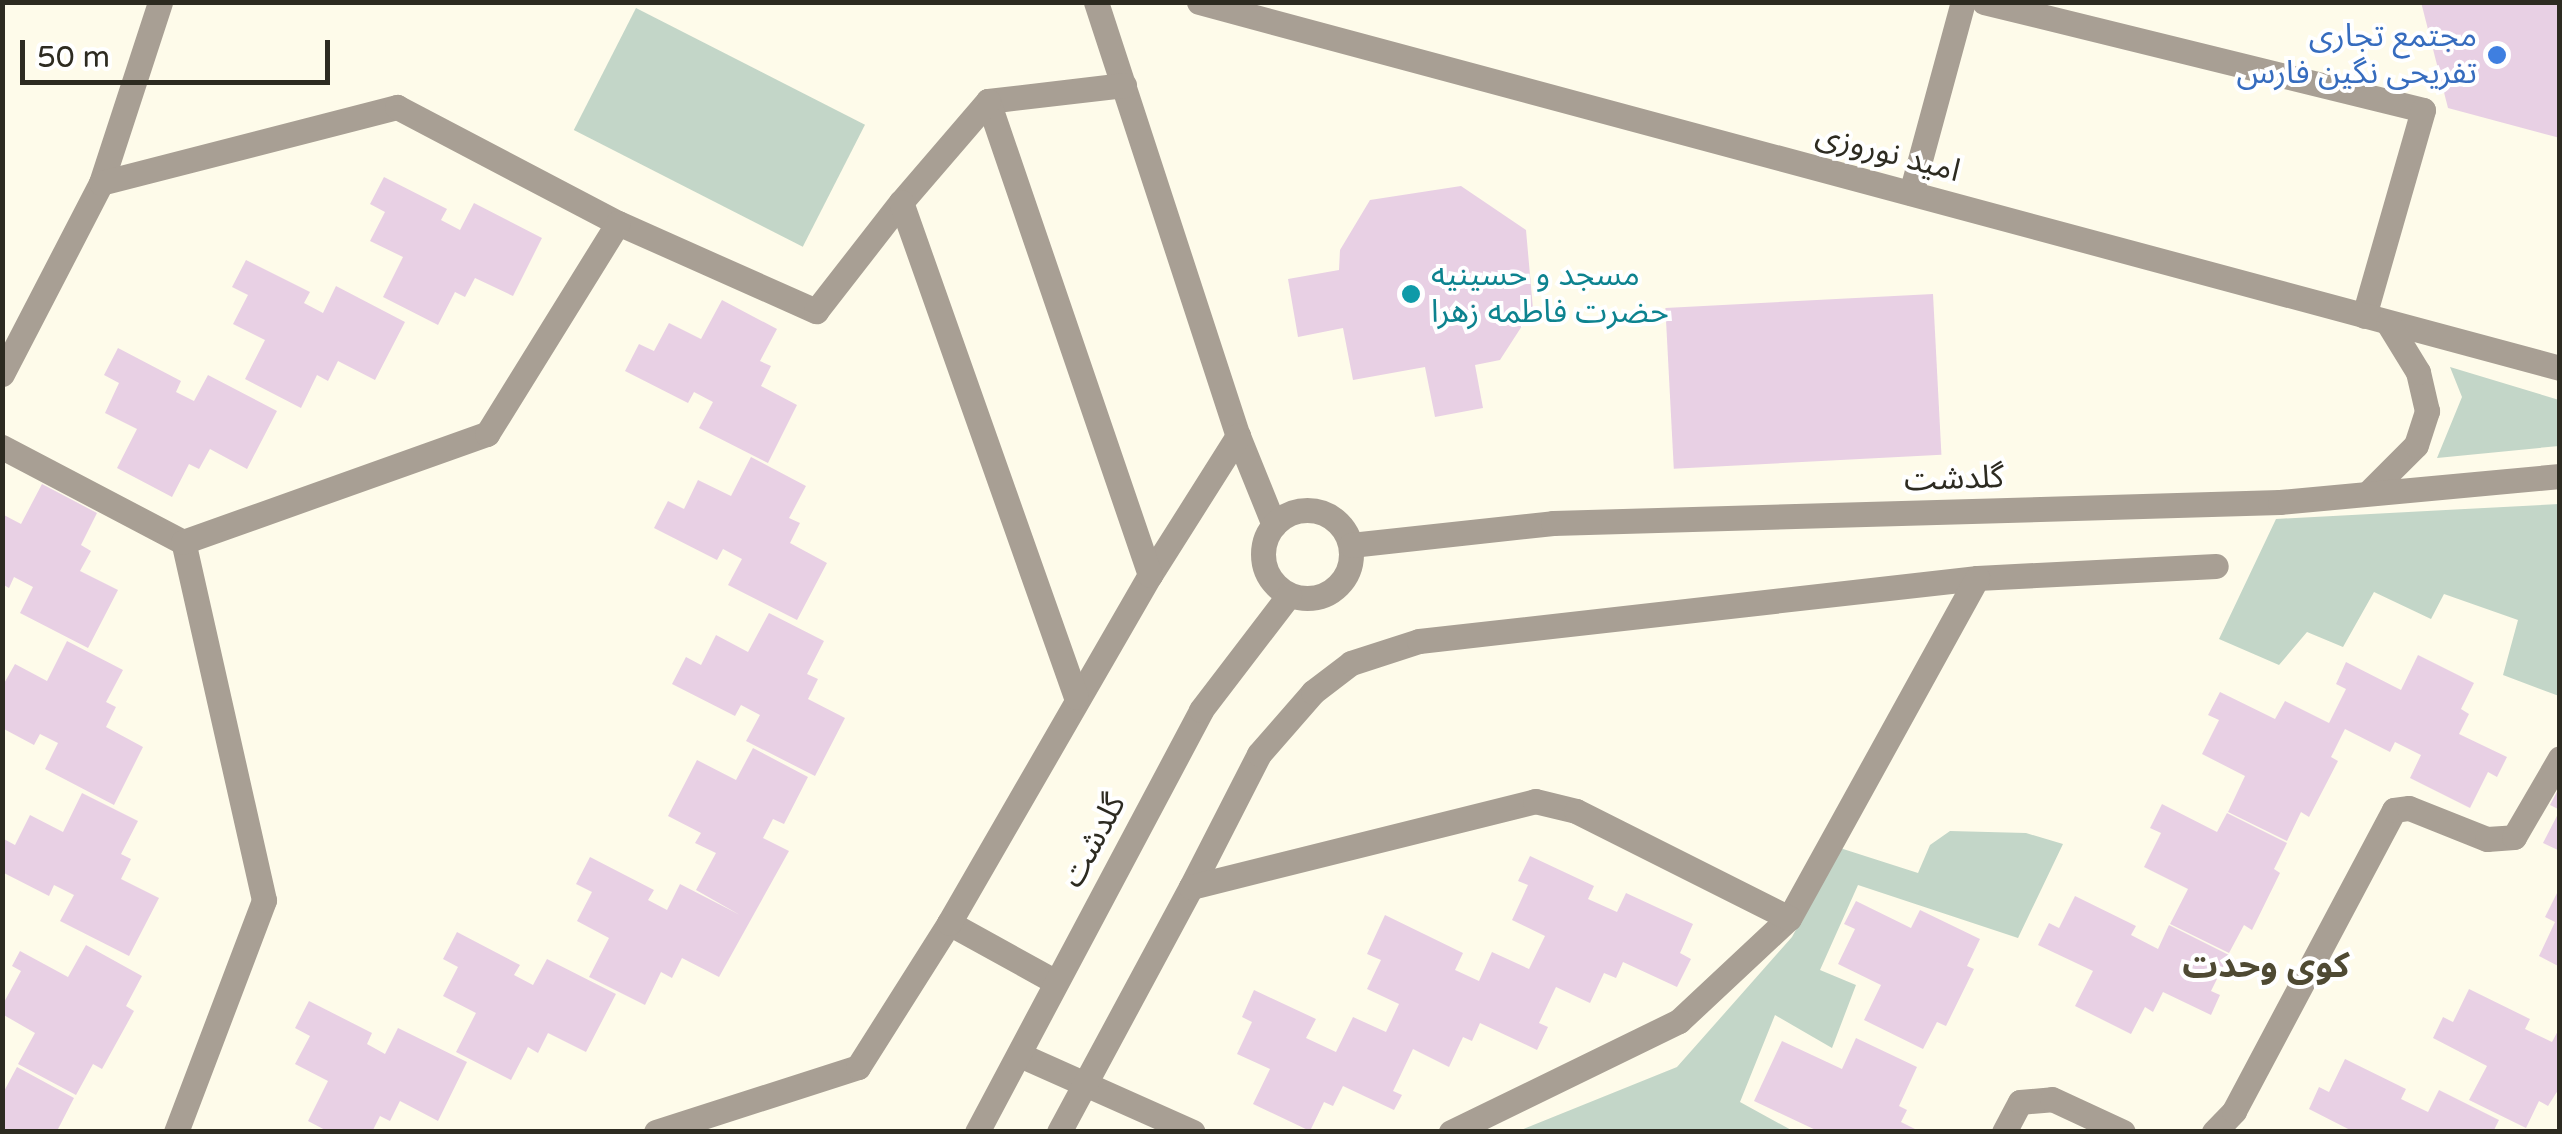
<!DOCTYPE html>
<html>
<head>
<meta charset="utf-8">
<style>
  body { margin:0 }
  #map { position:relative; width:2562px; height:1134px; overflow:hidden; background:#fefbea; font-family:"Varela Round","Noto Sans Arabic",sans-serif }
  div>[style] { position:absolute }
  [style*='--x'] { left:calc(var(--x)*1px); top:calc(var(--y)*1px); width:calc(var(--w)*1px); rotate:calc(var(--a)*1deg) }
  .green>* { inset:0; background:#c3d6c8; transform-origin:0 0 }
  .building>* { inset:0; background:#e8d0e4; transform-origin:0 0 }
  .lane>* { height:25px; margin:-12.5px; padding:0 12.5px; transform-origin:12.5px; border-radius:12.5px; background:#a89f94 }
  .street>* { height:25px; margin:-12.5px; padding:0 12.5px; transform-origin:12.5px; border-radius:12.5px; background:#a89f94 }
  .street>.ring { margin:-12.5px; padding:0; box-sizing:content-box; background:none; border:25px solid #a89f94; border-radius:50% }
  .dots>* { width:28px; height:28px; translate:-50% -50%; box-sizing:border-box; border:5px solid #fff; border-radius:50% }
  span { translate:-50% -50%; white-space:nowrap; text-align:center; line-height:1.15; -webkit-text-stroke:8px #fff; paint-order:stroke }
  .shop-label { font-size:32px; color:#366cbe }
  .right { translate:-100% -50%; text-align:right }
  .street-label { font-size:32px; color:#2d2b21 }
  .culture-label { font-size:32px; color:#0d838f }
  .left { translate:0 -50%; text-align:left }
  .neighbourhood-label { font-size:35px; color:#4f4a33; font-weight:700 }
  .frame { position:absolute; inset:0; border:5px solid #2d2b21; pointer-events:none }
  .scale { position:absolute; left:20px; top:40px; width:310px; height:45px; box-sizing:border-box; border:5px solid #2d2b21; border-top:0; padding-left:12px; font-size:30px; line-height:35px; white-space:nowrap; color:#2d2b21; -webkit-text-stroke:8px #fff; paint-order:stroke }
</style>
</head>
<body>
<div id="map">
  <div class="green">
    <i style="left:636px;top:8px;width:257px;height:137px;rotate:27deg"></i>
    <i style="clip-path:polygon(2450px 367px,2559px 400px,2559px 446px,2437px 458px,2462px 397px)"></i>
    <i style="clip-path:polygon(2559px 504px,2559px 696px,2503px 675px,2518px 620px,2444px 594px,2431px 619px,2374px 592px,2343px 647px,2307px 632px,2279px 665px,2219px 639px,2276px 519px)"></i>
    <i style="clip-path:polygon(1950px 831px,2026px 833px,2063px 844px,2018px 938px,1858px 885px,1820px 970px,1856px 985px,1832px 1048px,1775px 1015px,1740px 1102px,1793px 1131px,1516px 1132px,1677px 1067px,1792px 937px,1840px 848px,1918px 873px,1930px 845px)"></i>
  </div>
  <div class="building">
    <i style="clip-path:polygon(2421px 2px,2560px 2px,2560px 138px,2448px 108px)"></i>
    <i style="clip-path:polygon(384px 177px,447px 209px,441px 220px,460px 230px,474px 203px,542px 238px,513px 296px,475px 278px,465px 297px,455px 292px,438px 325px,383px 297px,403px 257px,370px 241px,385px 212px,370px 204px)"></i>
    <i style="clip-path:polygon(1461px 186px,1526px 230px,1533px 309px,1500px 360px,1475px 365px,1483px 408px,1435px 417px,1425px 367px,1353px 380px,1343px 328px,1298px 337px,1288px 279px,1339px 270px,1340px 250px,1370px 200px)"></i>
    <i style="clip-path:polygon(246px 260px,310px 292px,304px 303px,323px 313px,336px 286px,405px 322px,375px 380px,338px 361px,328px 381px,317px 375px,301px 408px,245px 379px,265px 340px,233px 324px,248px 295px,232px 287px)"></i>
    <i style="left:1933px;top:294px;width:161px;height:268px;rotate:87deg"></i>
    <i style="clip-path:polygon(722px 300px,777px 329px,760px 361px,771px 366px,761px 386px,797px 405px,768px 463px,699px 428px,713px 402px,694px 392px,688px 403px,625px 371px,639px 344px,654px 351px,669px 323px,701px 339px)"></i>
    <i style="clip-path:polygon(118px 348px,181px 381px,176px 392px,194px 401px,208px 375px,277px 411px,247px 469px,210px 449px,199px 469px,189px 464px,172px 497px,117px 468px,137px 429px,105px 413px,119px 383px,104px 375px)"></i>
    <i style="clip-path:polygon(751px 457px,806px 486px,789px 518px,800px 523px,790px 543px,827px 563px,797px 620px,728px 585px,742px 559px,723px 549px,717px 560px,654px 528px,668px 501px,684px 509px,698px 480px,731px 496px)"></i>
    <i style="clip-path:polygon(42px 484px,97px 513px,81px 545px,91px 551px,80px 571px,118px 590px,88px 648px,20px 613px,33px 587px,14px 577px,9px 588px,2px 584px,2px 514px,21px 524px)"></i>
    <i style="clip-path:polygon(769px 613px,824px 641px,807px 674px,818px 679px,808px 699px,845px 718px,815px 776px,746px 741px,760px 715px,741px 705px,735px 716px,672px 684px,686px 657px,701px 665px,716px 635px,748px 652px)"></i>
    <i style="clip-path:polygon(67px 641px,123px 670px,106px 702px,116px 707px,106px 727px,143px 747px,114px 805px,45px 769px,58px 743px,40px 734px,34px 745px,2px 728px,2px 687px,15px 664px,47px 681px)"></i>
    <i style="clip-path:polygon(2418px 655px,2474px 683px,2461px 709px,2469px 714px,2459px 734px,2507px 757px,2497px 777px,2488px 772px,2470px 808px,2410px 778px,2421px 755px,2395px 742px,2390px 752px,2345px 729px,2331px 757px,2338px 761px,2309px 817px,2301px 812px,2287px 841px,2228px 812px,2245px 776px,2202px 754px,2219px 720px,2208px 715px,2220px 692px,2275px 719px,2285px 701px,2329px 723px,2346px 689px,2336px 684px,2346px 662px,2401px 690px)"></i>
    <i style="clip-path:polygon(753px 748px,808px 777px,784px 824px,773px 819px,763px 838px,789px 851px,719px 977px,682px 958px,672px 978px,661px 972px,645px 1005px,589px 977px,609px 938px,577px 921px,592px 892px,576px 884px,590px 857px,654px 890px,648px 900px,667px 910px,680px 884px,740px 915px,696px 890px,716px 853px,695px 843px,701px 833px,668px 816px,697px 760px,736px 780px)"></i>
    <i style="clip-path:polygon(2560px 786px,2560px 810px,2550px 805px)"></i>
    <i style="clip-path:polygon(82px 793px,138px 821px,121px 854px,131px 859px,121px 879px,159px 898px,129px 956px,60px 921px,74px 895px,54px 885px,49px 896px,2px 872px,2px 838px,15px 845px,30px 815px,63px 832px)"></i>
    <i style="clip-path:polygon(2162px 804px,2217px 832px,2227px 813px,2287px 843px,2274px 869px,2280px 873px,2252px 930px,2244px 925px,2229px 953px,2170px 924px,2188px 889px,2144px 867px,2161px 833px,2150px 828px)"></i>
    <i style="clip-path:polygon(2560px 810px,2560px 851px,2543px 843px)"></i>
    <i style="clip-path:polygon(1530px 856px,1594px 886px,1588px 899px,1617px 912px,1626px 893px,1693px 924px,1680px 953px,1691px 959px,1677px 987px,1623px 962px,1616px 978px,1604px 973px,1590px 1003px,1556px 987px,1539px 1023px,1548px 1027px,1537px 1050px,1480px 1023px,1472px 1041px,1463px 1037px,1449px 1067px,1413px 1049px,1393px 1091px,1402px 1095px,1394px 1110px,1343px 1086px,1333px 1106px,1324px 1102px,1310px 1131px,1253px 1104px,1270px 1069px,1237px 1054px,1252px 1022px,1242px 1017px,1254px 990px,1316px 1019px,1306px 1038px,1336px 1052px,1353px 1017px,1386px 1032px,1399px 1004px,1367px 989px,1381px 960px,1367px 954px,1385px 915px,1463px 953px,1455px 970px,1479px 981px,1492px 952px,1529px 969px,1545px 936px,1512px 920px,1528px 885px,1518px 881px)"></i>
    <i style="clip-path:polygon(2557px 893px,2560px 895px,2560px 967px,2539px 956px,2555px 922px,2545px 917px)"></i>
    <i style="clip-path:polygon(2075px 896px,2136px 926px,2131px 935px,2158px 949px,2169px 925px,2229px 955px,2211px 991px,2220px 995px,2211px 1015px,2163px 992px,2153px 1012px,2145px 1007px,2131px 1034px,2075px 1006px,2093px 971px,2038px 945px,2049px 923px,2059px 928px)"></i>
    <i style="clip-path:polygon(1856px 901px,1911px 928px,1920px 910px,1980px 939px,1967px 966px,1974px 969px,1946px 1026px,1937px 1022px,1923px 1049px,1864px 1020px,1881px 985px,1838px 964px,1855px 929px,1844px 924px)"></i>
    <i style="clip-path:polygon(457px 932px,520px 965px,514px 975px,533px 985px,547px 959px,616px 994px,586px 1052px,548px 1033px,538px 1053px,528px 1047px,511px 1080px,456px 1052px,476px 1013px,443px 996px,458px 967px,443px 959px)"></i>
    <i style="clip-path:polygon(86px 945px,142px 976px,126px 1006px,134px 1011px,102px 1069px,93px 1064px,76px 1095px,18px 1064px,35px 1033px,2px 1014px,2px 1006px,21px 971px,12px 966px,20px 951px,68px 977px)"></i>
    <i style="clip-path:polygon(2469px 989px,2530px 1019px,2525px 1029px,2552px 1042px,2560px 1027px,2560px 1087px,2548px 1106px,2539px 1101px,2526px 1128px,2469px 1100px,2487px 1066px,2433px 1038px,2443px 1017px,2453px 1022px)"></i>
    <i style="clip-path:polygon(309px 1001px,372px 1033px,367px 1044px,385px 1054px,398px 1028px,467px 1062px,438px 1121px,400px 1101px,390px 1121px,380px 1116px,372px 1132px,329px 1132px,308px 1121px,328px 1081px,295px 1064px,310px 1036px,295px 1028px)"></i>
    <i style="clip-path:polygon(1856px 1038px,1917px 1067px,1899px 1106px,1907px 1110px,1901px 1122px,1921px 1132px,1820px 1132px,1754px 1101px,1782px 1041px,1842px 1069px)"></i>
    <i style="clip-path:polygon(2345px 1059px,2406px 1089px,2401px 1099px,2428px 1112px,2439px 1090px,2499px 1120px,2493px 1132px,2354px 1132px,2309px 1109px,2319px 1087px,2329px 1092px)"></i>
    <i style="clip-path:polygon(17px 1067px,74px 1098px,58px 1129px,63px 1132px,2px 1132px,2px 1095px)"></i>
  </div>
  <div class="lane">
    <i style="--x:1984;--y:2;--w:452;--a:13.8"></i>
    <i style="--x:2423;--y:110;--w:214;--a:106"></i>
    <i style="--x:1911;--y:193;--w:198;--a:-74.8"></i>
  </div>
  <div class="street">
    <i style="--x:1096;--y:2;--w:457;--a:71.9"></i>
    <i style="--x:1238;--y:436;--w:96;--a:68"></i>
    <i style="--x:1199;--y:2;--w:1409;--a:15.05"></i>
    <i style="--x:988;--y:101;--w:137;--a:-6.7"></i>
    <i style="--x:101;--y:183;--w:190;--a:-71.9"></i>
    <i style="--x:2;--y:374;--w:215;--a:-62.6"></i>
    <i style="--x:101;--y:183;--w:306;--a:-14.4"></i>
    <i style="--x:397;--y:107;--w:250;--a:27.7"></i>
    <i style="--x:618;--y:223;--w:217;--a:24"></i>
    <i style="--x:816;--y:311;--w:138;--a:-52.1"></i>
    <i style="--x:2;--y:447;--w:204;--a:27.7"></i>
    <i style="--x:2369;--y:492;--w:66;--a:-45"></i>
    <i style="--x:2416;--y:445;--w:36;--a:-72"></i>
    <i style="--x:2427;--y:411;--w:40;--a:-103"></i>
    <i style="--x:2418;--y:372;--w:57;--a:-121.5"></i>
    <i class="ring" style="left:1263px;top:510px;width:63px;height:63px"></i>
    <i style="--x:1351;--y:545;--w:203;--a:-6.2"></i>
    <i style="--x:1553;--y:523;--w:727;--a:-1.65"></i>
    <i style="--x:2280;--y:502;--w:281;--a:-5.3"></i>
    <i style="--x:1150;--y:575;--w:165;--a:-57.7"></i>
    <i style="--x:1977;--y:578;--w:239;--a:-2.9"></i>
    <i style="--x:1191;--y:887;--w:149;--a:-62.9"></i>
    <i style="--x:1259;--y:754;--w:82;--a:-48.9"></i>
    <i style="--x:1313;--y:692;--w:48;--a:-37.3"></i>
    <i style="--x:1351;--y:663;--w:71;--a:-17.9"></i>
    <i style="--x:1419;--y:641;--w:562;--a:-6.44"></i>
    <i style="--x:1977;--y:578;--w:389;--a:118.9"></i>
    <i style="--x:1789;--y:918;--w:151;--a:136.9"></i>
    <i style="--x:1679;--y:1021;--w:254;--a:154"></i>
    <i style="--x:949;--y:923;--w:122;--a:28.9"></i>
    <i style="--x:1020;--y:1055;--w:189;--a:24"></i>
    <i style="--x:176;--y:1132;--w:248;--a:-69.2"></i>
    <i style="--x:264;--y:900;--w:367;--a:-102.7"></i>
    <i style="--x:183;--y:542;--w:323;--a:-19.6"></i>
    <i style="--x:487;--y:434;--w:248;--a:-58.2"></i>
    <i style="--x:656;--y:1132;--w:212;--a:-17.8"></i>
    <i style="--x:858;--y:1067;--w:170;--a:-57.7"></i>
    <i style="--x:949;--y:923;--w:402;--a:-60"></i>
    <i style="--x:1150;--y:575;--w:501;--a:-108.87"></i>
    <i style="--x:988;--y:101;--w:133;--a:130.7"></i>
    <i style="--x:901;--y:202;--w:525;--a:70.53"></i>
    <i style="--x:977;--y:1132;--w:478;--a:-62"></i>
    <i style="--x:1201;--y:710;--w:145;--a:-52.6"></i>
    <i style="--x:1059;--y:1132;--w:278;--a:-61.7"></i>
    <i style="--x:1191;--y:887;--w:355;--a:-14"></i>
    <i style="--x:1535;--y:801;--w:42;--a:13.7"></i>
    <i style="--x:1576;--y:811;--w:238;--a:26.7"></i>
    <i style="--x:2004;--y:1132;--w:34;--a:-62"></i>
    <i style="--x:2020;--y:1102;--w:32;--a:-5"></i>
    <i style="--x:2052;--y:1099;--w:78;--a:24.9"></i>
    <i style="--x:2214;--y:1132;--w:29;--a:-46"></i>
    <i style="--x:2234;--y:1111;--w:341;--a:-62"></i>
    <i style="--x:2394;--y:810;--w:15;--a:-8"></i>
    <i style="--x:2409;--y:808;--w:84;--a:21.7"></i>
    <i style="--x:2487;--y:839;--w:27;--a:-4"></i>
    <i style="--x:2514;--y:837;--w:91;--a:-59.8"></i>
  </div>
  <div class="dots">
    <i style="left:2497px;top:55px;background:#3f7fe0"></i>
    <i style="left:1411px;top:294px;background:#0f9aa8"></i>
  </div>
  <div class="shop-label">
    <span class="right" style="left:2477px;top:55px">مجتمع تجاری<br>تفریحی نگین فارس</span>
  </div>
  <div class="street-label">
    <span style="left:1888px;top:153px;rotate:15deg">امید نوروزی</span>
    <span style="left:1954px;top:479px;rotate:-2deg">گلدشت</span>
    <span style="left:1094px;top:841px;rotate:-62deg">گلدشت</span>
  </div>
  <div class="culture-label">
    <span class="left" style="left:1431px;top:294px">مسجد و حسینیه<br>حضرت فاطمه زهرا</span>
  </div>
  <div class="neighbourhood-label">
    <span style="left:2266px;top:966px">کوی وحدت</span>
  </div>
  <div class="frame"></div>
  <div class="scale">50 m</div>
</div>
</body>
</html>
